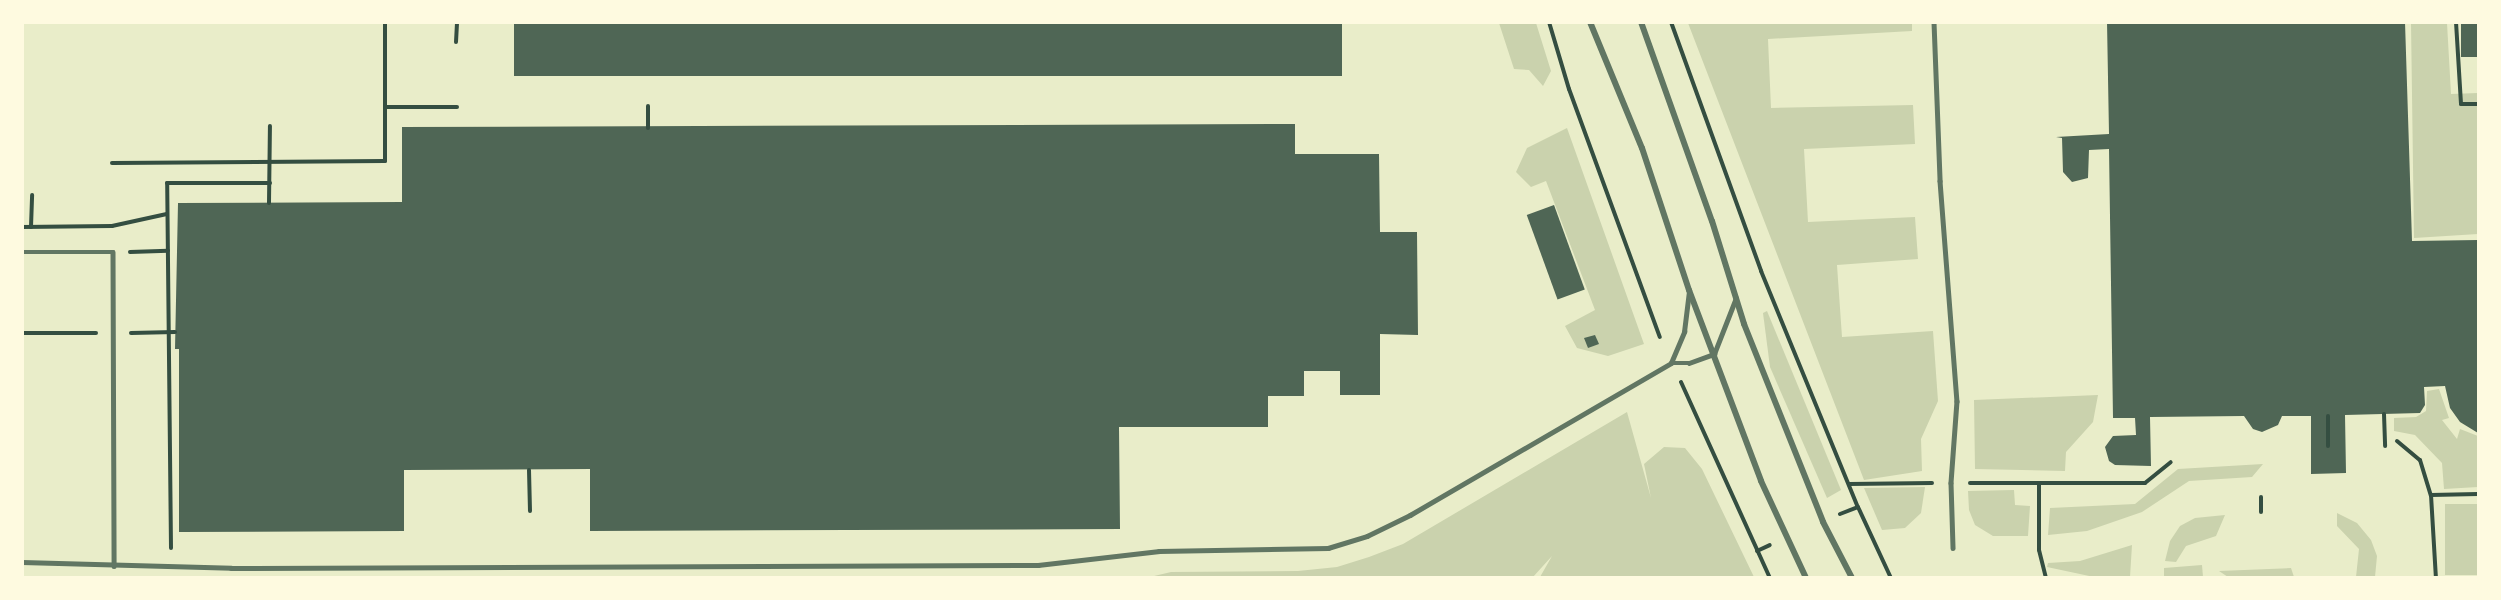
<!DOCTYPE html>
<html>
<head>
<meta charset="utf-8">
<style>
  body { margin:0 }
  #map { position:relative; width:2501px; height:600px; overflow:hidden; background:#e9edc9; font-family:Manrope,sans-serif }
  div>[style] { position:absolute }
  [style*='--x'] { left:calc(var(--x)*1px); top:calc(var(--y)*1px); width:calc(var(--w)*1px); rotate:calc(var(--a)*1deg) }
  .green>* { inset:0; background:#cad2ad; transform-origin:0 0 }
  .building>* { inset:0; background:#4f6655; transform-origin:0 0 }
  .path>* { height:4px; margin:-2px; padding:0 2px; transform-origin:2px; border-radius:2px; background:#344e41 }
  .service>* { height:4.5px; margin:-2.25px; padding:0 2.25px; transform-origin:2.25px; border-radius:2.25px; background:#617663 }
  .minor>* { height:6px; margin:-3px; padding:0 3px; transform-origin:3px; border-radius:3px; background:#617663 }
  span { translate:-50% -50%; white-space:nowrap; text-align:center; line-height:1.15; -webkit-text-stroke:6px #fefae0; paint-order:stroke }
  .frame { position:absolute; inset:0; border:24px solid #fefae0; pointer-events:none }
</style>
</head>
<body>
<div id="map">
  <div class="green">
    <i style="clip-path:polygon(1499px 23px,1536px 23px,1551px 71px,1543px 86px,1529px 70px,1514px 69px)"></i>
    <i style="clip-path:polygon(1688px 23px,1912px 23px,1912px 31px,1768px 39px,1771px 108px,1913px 105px,1915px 144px,1804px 149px,1808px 222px,1915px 217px,1918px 259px,1837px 265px,1842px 337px,1933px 331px,1938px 401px,1921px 439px,1922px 471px,1864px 480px)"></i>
    <i style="clip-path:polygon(2411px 23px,2447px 23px,2451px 94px,2478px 93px,2478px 234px,2414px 238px)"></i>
    <i style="clip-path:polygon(1567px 128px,1644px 344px,1608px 356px,1577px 348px,1565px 326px,1595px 310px,1546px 181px,1531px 187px,1516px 172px,1527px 148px)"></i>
    <i style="clip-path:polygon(1767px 311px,1841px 490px,1827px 498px,1770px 367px,1763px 313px)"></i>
    <i style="clip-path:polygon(2439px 389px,2449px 418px,2442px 420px,2457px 439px,2460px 429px,2478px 436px,2478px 487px,2444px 489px,2442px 463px,2415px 435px,2394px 431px,2394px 418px,2416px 417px,2426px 411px,2427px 391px)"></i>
    <i style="clip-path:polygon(2098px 395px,2093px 422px,2066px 452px,2065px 471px,1975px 469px,1974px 400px)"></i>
    <i style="clip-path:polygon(1627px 412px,1651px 498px,1644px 464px,1664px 447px,1685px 448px,1702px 469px,1754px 577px,1540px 577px,1552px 556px,1533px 577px,1150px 577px,1171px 572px,1298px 571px,1337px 567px,1369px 557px,1403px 544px)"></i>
    <i style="clip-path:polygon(2263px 464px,2252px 477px,2189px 481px,2142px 512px,2087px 531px,2048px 535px,2050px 508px,2135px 504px,2178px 469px)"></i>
    <i style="clip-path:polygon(1925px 487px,1921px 513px,1905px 528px,1882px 530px,1864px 488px)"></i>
    <i style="clip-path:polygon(2014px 490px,2015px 505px,2030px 506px,2028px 536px,1993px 536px,1975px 525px,1969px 510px,1968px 491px)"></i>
    <i style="left:2478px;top:504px;width:71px;height:33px;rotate:90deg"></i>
    <i style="clip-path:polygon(2337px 513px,2357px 523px,2371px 540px,2377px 556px,2375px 577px,2356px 577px,2359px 549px,2337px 526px)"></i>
    <i style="clip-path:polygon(2225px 515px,2216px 536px,2186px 546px,2176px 562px,2165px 561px,2170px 541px,2180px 526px,2195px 518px)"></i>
    <i style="clip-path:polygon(2132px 545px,2130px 577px,2094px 577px,2047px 567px,2048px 563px,2080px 561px)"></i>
    <i style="clip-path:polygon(2202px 565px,2203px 577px,2164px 577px,2164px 568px)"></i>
    <i style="clip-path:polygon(2291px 568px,2294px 577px,2228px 577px,2219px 571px)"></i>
  </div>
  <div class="building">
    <i style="left:514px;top:22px;width:828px;height:54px"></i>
    <i style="clip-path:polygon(2107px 22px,2405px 22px,2412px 241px,2478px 240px,2478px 433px,2460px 422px,2450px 408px,2445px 386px,2424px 387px,2425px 405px,2420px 413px,2345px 415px,2346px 473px,2311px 474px,2311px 416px,2282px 416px,2278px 425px,2262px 432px,2253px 429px,2244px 416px,2150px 417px,2151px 466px,2115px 465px,2109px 461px,2105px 447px,2113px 436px,2136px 435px,2135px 418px,2113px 418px,2109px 149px,2089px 150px,2088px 178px,2072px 182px,2063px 172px,2062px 138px,2056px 137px,2109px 134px)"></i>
    <i style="left:2461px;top:22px;width:17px;height:35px"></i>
    <i style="clip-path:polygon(1295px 124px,1295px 154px,1379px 154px,1380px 232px,1417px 232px,1418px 335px,1380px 334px,1380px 395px,1340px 395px,1340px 371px,1304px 371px,1304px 396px,1268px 396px,1268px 427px,1119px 427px,1120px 529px,590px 531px,590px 469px,404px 470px,404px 531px,179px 532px,179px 349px,175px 349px,178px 203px,402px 202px,402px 127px)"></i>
    <i style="left:1554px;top:205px;width:90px;height:29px;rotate:70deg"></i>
    <i style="clip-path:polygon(1595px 335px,1599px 344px,1588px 348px,1584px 338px)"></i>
  </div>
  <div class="path">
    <i style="--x:1549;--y:22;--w:70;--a:73.4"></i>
    <i style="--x:1569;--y:89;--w:264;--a:69.9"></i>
    <i style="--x:1671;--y:22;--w:265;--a:70.1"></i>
    <i style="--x:1761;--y:271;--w:255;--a:67.7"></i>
    <i style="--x:1858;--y:507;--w:78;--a:65.1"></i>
    <i style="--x:2456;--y:22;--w:82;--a:86.5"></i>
    <i style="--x:2461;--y:104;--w:17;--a:0"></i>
    <i style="--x:456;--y:42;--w:20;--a:-87"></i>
    <i style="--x:648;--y:106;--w:22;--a:90"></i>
    <i style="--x:386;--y:107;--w:71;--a:0"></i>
    <i style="--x:112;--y:163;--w:273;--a:-0.4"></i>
    <i style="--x:385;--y:161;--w:139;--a:-90"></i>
    <i style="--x:269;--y:203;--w:77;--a:-89.3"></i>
    <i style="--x:22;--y:227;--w:90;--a:-0.6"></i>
    <i style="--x:112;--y:226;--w:56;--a:-12.3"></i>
    <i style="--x:31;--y:227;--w:32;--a:-88"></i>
    <i style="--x:130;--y:252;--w:38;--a:-2"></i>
    <i style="--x:22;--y:333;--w:74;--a:0"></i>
    <i style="--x:131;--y:333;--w:44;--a:-1.3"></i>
    <i style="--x:1681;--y:382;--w:215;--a:65.6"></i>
    <i style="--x:2384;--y:414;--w:32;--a:88"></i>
    <i style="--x:2328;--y:416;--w:30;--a:90"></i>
    <i style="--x:2397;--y:441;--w:30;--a:40"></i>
    <i style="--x:2420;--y:460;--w:37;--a:73"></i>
    <i style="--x:2431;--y:495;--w:83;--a:86.6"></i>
    <i style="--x:529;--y:470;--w:41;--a:88.6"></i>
    <i style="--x:1970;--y:483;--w:175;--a:0"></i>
    <i style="--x:2145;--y:483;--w:33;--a:-39"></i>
    <i style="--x:2039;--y:483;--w:67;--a:90"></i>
    <i style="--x:2039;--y:550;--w:29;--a:76"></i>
    <i style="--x:1849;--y:484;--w:83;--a:-0.7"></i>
    <i style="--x:2431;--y:495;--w:47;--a:-1.2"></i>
    <i style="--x:2261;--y:497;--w:15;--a:90"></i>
    <i style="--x:1840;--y:514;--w:19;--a:-21"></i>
    <i style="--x:171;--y:548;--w:365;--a:-90.6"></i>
    <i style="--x:167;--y:183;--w:103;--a:0"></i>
    <i style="--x:1757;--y:551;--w:14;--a:-25"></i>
  </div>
  <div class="service">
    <i style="--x:1934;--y:22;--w:159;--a:87.8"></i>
    <i style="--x:1940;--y:181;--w:221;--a:85.6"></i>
    <i style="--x:1957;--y:401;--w:82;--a:94.2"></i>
    <i style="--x:1951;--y:483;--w:65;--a:88.2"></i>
    <i style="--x:22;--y:252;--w:91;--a:0"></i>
    <i style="--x:113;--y:252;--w:314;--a:89.8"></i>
    <i style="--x:1671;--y:363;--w:34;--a:-67"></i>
    <i style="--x:1684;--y:332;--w:41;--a:-83"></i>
    <i style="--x:22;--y:562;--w:209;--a:1.6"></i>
    <i style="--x:231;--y:568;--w:807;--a:-0.21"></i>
    <i style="--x:1038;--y:565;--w:122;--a:-6.6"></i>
    <i style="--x:1159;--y:551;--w:169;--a:-1"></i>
    <i style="--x:1328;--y:548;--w:41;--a:-17.1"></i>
    <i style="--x:1367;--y:536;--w:48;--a:-26"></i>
    <i style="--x:1410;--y:515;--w:302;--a:-30.2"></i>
    <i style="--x:1671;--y:363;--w:18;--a:0"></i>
    <i style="--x:1689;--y:363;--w:27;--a:-20"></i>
    <i style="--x:1714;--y:354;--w:60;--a:-68.6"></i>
  </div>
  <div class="minor">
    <i style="--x:1590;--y:22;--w:136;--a:67.6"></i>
    <i style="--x:1642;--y:148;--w:150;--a:71.7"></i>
    <i style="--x:1689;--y:290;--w:204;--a:69.3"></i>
    <i style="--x:1761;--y:481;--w:107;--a:65.1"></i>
    <i style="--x:1641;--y:22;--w:211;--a:70.4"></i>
    <i style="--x:1712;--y:221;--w:108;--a:72.7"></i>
    <i style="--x:1744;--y:324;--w:213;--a:68.2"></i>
    <i style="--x:1823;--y:522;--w:63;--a:62.6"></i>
  </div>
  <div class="frame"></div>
</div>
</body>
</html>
